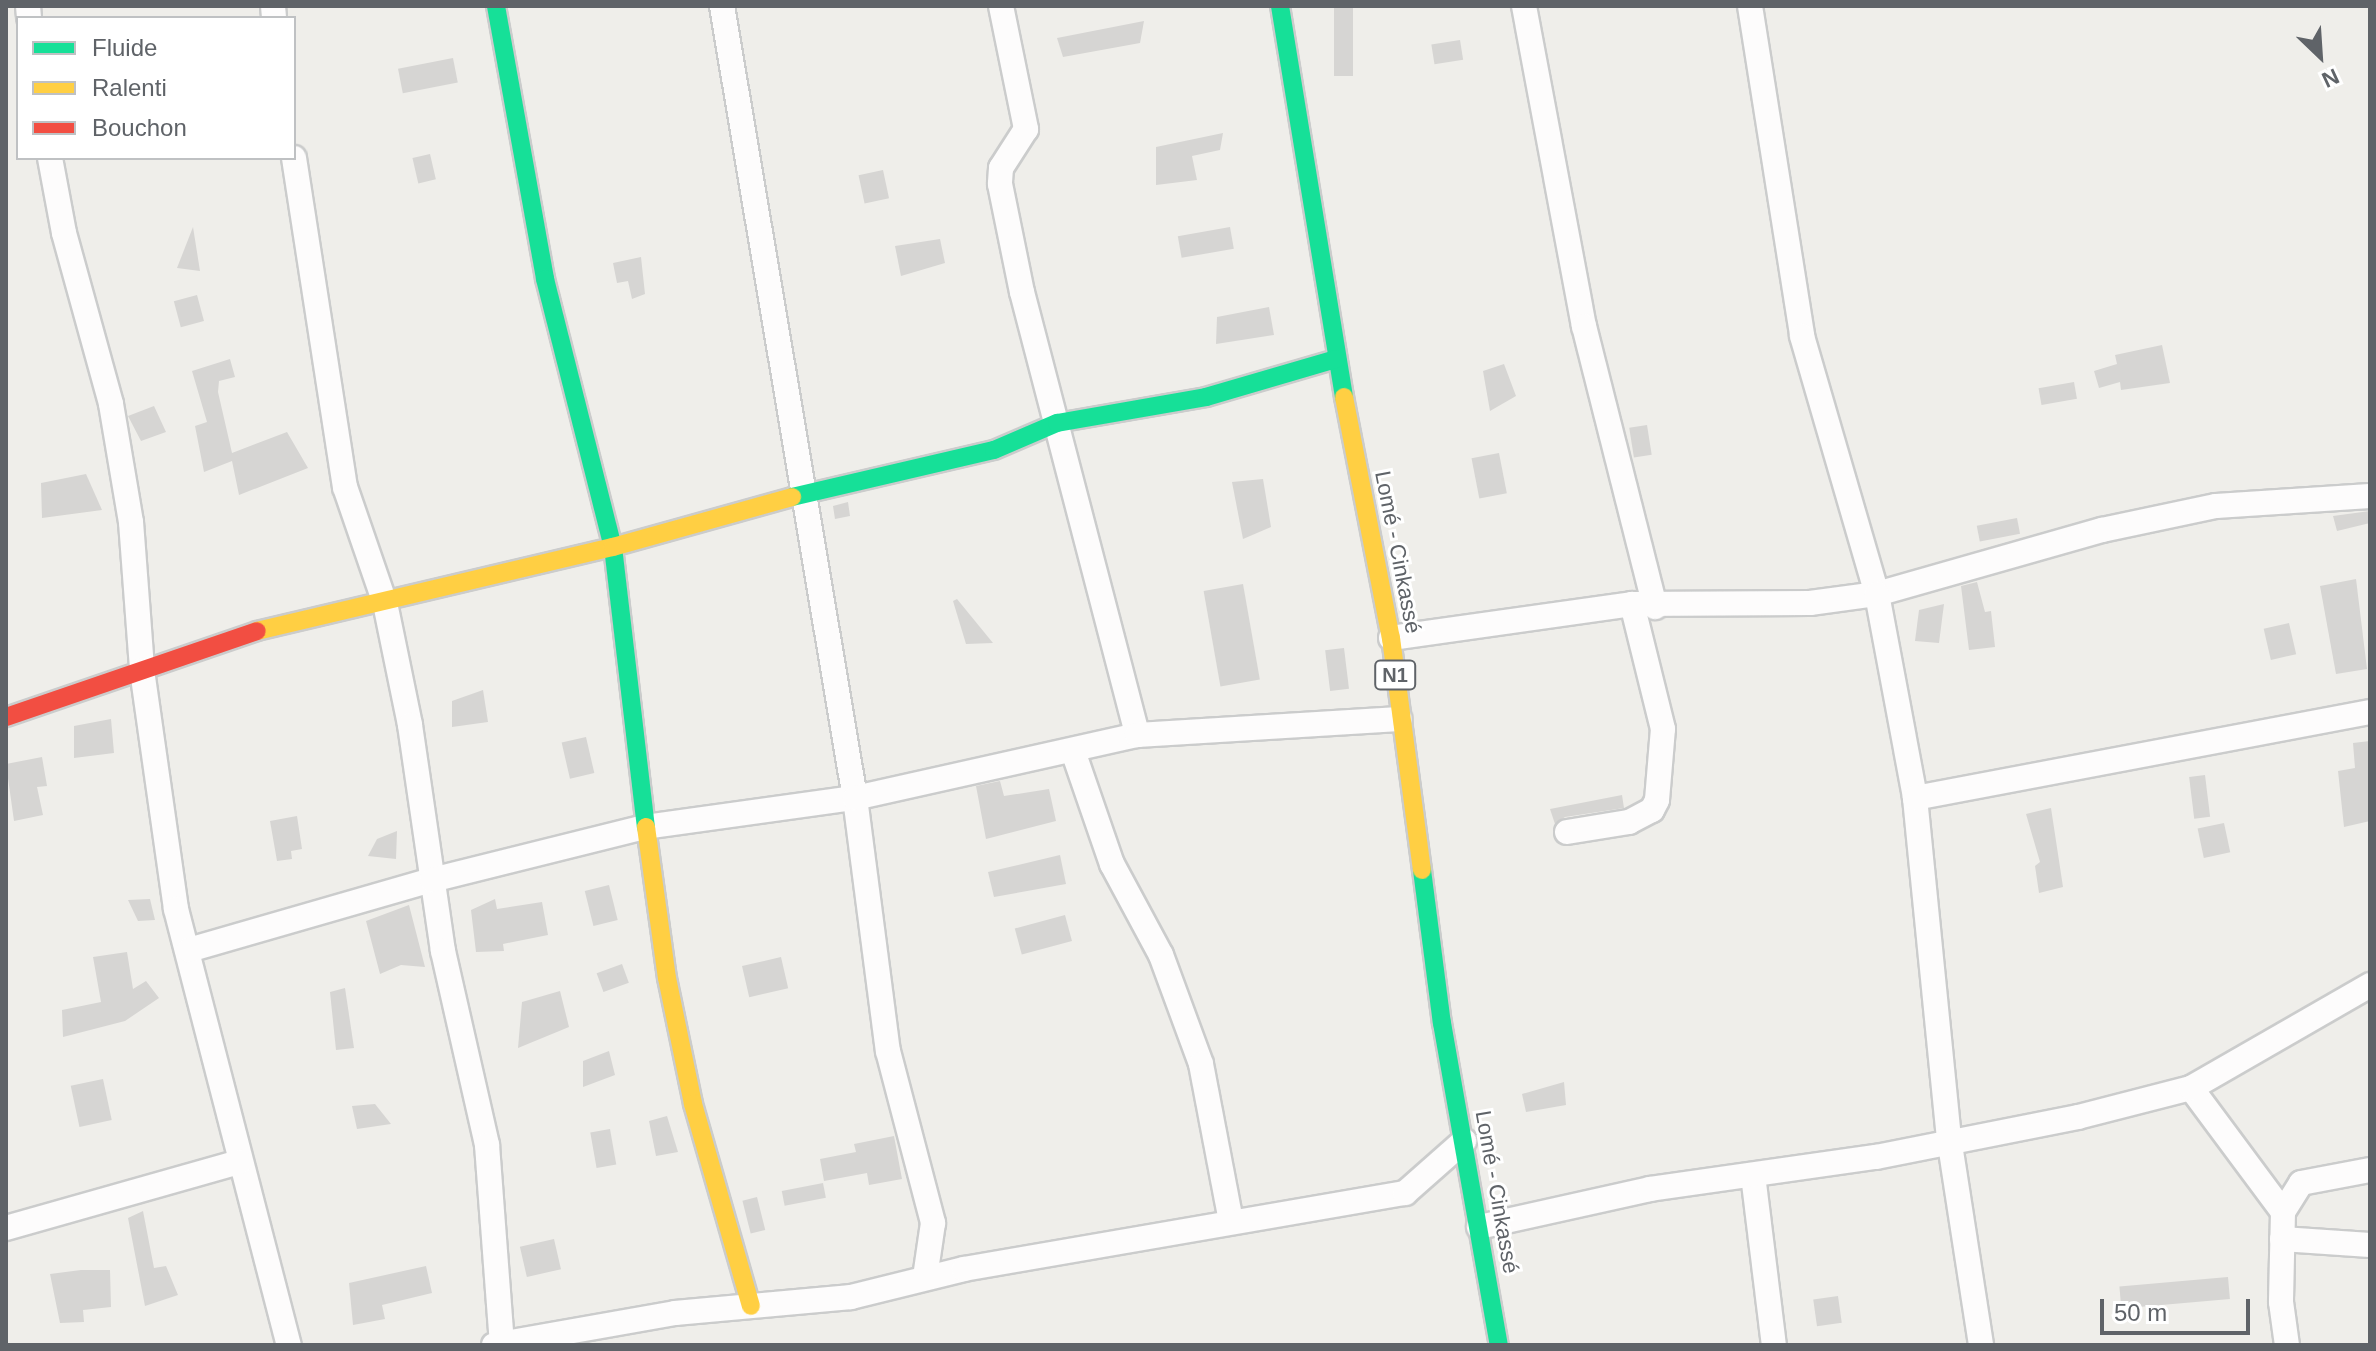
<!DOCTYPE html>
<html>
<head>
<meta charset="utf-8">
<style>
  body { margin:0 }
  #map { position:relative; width:2376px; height:1351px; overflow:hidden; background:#efeeea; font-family:Helvetica,sans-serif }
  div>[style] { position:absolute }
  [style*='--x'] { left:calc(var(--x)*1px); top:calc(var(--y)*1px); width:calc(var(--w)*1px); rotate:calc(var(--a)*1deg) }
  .building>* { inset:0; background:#d6d5d3; transform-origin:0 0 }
  .roads { filter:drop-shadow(2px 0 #cbcccc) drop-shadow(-2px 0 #cbcccc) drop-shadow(0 2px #cbcccc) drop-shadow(0 -2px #cbcccc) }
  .street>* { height:24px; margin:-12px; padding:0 12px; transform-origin:12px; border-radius:12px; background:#fdfcfc }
  .fast>* { height:18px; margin:-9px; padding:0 9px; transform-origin:9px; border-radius:9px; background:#16e098 }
  .slow>* { height:18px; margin:-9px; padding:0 9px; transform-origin:9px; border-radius:9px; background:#ffcf43 }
  .jam>* { height:18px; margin:-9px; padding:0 9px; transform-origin:9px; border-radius:9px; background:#f24e42 }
  span { translate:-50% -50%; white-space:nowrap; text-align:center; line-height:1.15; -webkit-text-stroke:6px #fff; paint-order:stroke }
  .shield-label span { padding:2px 6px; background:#fff; border:2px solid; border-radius:6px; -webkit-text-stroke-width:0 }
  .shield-label { font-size:20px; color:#5f6368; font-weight:700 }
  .street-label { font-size:22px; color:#5f6368 }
  .frame { position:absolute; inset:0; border:8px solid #5f6368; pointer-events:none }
  .legend { position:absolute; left:16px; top:16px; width:280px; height:144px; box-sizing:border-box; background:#fff; border:2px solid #bfc1c3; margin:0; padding:10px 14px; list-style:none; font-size:24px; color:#5f6368 }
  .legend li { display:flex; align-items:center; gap:16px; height:40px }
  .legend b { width:40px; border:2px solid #bfc1c3 }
  .north { position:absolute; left:2280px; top:16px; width:80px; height:80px; -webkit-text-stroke:6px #fff; paint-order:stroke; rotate:155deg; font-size:22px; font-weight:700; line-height:32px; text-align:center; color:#5f6368 }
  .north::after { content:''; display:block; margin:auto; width:28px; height:36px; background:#5f6368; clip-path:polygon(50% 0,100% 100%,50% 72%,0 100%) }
  .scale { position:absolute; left:2100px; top:1299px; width:150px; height:36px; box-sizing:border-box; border:4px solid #5f6368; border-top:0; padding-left:10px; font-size:24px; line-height:28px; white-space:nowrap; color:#5f6368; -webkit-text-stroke:6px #fff; paint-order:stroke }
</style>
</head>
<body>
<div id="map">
  <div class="building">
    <i style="left:1334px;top:6px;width:19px;height:70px"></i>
    <i style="clip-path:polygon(1144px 21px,1140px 43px,1063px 57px,1057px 38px)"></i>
    <i style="left:1460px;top:40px;width:20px;height:29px;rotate:81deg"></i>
    <i style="left:453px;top:58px;width:25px;height:56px;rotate:79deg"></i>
    <i style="clip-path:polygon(1223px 133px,1220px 150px,1192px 156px,1197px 180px,1156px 185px,1156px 147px)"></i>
    <i style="left:430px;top:154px;width:26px;height:18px;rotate:77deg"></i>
    <i style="left:883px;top:170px;width:29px;height:25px;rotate:78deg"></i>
    <i style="clip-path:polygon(193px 227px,200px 271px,177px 268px)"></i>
    <i style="left:1230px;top:227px;width:22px;height:53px;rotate:80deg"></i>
    <i style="clip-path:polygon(940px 239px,945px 263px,901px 276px,895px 246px)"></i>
    <i style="clip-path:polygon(641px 257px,645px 294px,632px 299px,628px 281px,617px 283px,613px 263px)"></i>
    <i style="left:197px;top:295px;width:27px;height:24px;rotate:75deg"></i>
    <i style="clip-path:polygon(1269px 307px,1274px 335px,1216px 344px,1217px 317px)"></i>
    <i style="clip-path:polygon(2162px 345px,2170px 383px,2121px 390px,2120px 382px,2099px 388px,2094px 371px,2117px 364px,2115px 355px)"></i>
    <i style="clip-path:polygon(230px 359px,235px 377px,219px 381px,218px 392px,232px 453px,287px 432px,308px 468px,239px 495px,232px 461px,204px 472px,195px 426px,207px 422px,192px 371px)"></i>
    <i style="clip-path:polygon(1504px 364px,1516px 396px,1490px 411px,1483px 371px)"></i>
    <i style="left:2074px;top:382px;width:17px;height:36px;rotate:80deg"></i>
    <i style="clip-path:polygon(154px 406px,166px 432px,141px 441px,128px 416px)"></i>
    <i style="left:1647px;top:425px;width:30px;height:18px;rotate:81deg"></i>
    <i style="left:1499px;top:453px;width:41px;height:28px;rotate:79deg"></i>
    <i style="clip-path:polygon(86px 474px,102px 510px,42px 518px,41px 483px)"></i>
    <i style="clip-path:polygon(1263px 479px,1271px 527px,1243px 539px,1232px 482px)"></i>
    <i style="clip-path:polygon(848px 502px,850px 516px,835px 519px,833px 506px)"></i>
    <i style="clip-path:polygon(2370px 511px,2370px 523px,2337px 531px,2333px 516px)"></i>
    <i style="left:2017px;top:518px;width:16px;height:41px;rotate:79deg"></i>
    <i style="clip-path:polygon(2356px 579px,2367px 669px,2336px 674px,2320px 586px)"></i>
    <i style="clip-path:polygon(1977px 582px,1985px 612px,1991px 611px,1995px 647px,1969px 650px,1961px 586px)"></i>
    <i style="left:1243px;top:584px;width:97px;height:40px;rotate:80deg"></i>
    <i style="clip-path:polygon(957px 599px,993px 643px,966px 644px,953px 601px)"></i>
    <i style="clip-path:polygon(1944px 604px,1939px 643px,1915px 641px,1919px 610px)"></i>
    <i style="left:2289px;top:623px;width:32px;height:26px;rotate:77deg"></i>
    <i style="left:1344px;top:648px;width:41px;height:19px;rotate:83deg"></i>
    <i style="clip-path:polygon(483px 690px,488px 722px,452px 727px,452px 701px)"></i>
    <i style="clip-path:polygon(111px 719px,114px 753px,74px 758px,74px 726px)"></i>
    <i style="left:586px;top:737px;width:37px;height:25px;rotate:77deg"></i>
    <i style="clip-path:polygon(2370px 741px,2370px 821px,2344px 827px,2338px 771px,2355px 768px,2353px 743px)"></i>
    <i style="clip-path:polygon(42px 757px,47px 786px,37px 787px,43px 815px,14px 821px,6px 764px)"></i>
    <i style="left:2205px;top:775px;width:42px;height:16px;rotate:83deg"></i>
    <i style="clip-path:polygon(1000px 781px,1004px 796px,1049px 789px,1056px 821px,986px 839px,976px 786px)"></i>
    <i style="clip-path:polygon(1622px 795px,1624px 808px,1565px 817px,1555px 824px,1550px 809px)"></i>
    <i style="clip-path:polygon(2051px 808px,2063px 887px,2039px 893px,2035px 866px,2040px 862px,2026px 814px)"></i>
    <i style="clip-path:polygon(297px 816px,302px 849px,291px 851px,292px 859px,277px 861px,270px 821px)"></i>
    <i style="left:2224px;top:823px;width:30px;height:27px;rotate:78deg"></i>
    <i style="clip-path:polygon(397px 831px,396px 859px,368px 856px,377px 839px)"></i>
    <i style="clip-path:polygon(1060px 855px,1066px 884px,994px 897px,988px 872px)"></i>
    <i style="left:609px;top:885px;width:36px;height:25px;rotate:76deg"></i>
    <i style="clip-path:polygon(150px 899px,155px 920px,138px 921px,128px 900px)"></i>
    <i style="clip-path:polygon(495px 899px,497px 909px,542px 902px,548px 935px,503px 944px,504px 951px,476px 952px,471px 910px)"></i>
    <i style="clip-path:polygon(409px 905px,425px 967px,401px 965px,380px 974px,366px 921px)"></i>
    <i style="left:1065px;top:915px;width:27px;height:52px;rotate:75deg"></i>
    <i style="clip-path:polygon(127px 952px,133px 989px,146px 981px,159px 998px,125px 1021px,63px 1037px,62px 1010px,101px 1002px,93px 957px)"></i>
    <i style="left:781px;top:957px;width:32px;height:40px;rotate:77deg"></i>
    <i style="left:622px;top:964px;width:20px;height:27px;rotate:70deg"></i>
    <i style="clip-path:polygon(345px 988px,354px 1048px,336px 1050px,330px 992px)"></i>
    <i style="clip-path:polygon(560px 991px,569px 1027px,518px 1048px,522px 1002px)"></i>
    <i style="clip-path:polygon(609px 1051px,615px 1075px,583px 1087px,583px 1061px)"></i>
    <i style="left:103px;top:1079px;width:42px;height:33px;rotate:78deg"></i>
    <i style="clip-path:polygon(1564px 1082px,1566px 1105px,1526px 1112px,1522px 1094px)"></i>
    <i style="clip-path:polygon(375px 1104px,391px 1124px,357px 1129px,352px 1106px)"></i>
    <i style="clip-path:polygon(667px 1116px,678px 1152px,656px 1156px,649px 1121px)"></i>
    <i style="left:610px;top:1129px;width:36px;height:20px;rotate:80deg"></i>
    <i style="clip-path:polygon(894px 1136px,902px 1179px,869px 1185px,867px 1173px,824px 1181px,820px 1159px,856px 1152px,854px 1144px)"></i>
    <i style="left:823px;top:1183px;width:15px;height:42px;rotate:79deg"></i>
    <i style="left:757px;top:1197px;width:34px;height:15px;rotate:76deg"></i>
    <i style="clip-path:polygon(143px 1211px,154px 1268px,166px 1266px,178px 1295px,145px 1306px,128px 1218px)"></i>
    <i style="left:554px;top:1239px;width:31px;height:35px;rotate:77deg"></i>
    <i style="clip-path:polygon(426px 1266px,432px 1293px,382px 1305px,385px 1319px,353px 1325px,349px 1283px)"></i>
    <i style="clip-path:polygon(81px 1270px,110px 1270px,111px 1307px,83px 1310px,84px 1322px,60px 1323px,50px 1274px)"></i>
    <i style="left:2228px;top:1277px;width:22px;height:109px;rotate:85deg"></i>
    <i style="left:1838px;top:1296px;width:27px;height:25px;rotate:82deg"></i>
  </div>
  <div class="roads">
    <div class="street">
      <i style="--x:28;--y:6;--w:12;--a:85"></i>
      <i style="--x:273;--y:6;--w:12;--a:85"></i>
      <i style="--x:722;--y:6;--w:803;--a:80.47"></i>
      <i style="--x:855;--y:798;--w:255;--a:82.6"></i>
      <i style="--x:888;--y:1051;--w:178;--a:75.3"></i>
      <i style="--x:933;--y:1223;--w:55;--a:98.4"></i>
      <i style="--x:1001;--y:6;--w:126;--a:78.5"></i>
      <i style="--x:1026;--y:129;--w:46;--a:122.7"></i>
      <i style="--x:1001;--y:168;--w:16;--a:94"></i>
      <i style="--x:1000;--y:184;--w:110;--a:78.5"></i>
      <i style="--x:1022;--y:292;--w:458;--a:75.4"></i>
      <i style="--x:1524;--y:6;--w:326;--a:79.4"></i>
      <i style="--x:1584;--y:326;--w:290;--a:75.8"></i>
      <i style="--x:1750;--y:6;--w:334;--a:81"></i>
      <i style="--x:1802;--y:336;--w:269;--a:73.8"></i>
      <i style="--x:1877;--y:594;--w:234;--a:-15.9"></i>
      <i style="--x:2102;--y:530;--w:116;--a:-11.9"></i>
      <i style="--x:2216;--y:506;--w:154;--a:-3.7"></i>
      <i style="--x:50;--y:158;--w:76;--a:79.4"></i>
      <i style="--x:64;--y:233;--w:177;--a:74.6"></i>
      <i style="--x:111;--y:404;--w:120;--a:80.4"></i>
      <i style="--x:131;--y:522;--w:148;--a:85.7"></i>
      <i style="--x:142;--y:670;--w:241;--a:81.9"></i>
      <i style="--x:176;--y:909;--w:450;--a:75.5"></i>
      <i style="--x:294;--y:158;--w:333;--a:81.2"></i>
      <i style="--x:345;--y:487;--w:123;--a:71"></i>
      <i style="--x:385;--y:603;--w:125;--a:78.4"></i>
      <i style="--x:410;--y:725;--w:228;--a:81.7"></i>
      <i style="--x:443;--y:951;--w:199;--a:77.2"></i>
      <i style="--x:487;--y:1145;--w:201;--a:85.7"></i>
      <i style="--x:1391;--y:638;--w:243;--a:-8"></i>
      <i style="--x:1632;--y:604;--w:178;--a:-0.3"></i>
      <i style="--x:1810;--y:603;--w:68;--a:-7.7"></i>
      <i style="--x:1877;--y:594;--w:208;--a:79.4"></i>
      <i style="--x:1915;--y:798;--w:342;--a:84.3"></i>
      <i style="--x:1949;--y:1138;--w:209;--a:81.2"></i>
      <i style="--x:1073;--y:751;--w:120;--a:71"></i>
      <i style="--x:1112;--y:864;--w:103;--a:61.7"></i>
      <i style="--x:1161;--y:955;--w:116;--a:69.8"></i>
      <i style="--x:1201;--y:1064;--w:160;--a:79.2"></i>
      <i style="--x:1915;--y:798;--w:463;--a:-10.7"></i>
      <i style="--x:1567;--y:832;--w:63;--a:-9.2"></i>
      <i style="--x:1629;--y:822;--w:26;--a:-28"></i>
      <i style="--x:1652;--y:810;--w:11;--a:-63"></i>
      <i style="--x:1657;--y:800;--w:71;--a:-85.2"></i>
      <i style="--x:1663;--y:729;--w:129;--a:-103.9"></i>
      <i style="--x:189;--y:950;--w:253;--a:-16.1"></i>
      <i style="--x:432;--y:880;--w:219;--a:-14"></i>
      <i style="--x:645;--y:827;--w:212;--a:-7.9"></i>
      <i style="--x:855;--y:798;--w:289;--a:-12.6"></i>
      <i style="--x:1137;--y:735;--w:263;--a:-3.5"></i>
      <i style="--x:2191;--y:1088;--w:154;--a:53.4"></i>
      <i style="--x:2283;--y:1212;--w:90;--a:91.3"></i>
      <i style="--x:2281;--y:1302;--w:43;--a:82.1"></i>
      <i style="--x:1753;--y:1175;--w:171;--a:83"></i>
      <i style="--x:2283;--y:1212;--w:34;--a:-58"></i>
      <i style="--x:2301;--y:1183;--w:70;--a:-10.7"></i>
      <i style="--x:1479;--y:1227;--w:175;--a:-12.5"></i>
      <i style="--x:1650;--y:1189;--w:228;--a:-8.1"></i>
      <i style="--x:1876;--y:1157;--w:206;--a:-11.2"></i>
      <i style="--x:2078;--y:1117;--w:117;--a:-14.4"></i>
      <i style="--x:2191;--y:1088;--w:207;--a:-29.9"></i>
      <i style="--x:6;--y:1228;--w:243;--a:-15.8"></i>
      <i style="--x:2282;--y:1239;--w:88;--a:3.9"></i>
      <i style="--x:494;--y:1345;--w:184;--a:-10"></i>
      <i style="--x:675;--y:1313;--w:177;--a:-5.2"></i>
      <i style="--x:851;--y:1297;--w:116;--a:-13.9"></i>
      <i style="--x:964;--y:1269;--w:448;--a:-9.8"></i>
      <i style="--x:1405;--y:1193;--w:79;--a:-41.4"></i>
    </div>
    <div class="fast">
      <i style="--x:496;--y:6;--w:277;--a:79.8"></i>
      <i style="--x:545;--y:279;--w:276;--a:75.8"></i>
      <i style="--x:613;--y:547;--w:282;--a:83.3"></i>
      <i style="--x:1280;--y:6;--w:396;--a:80.7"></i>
      <i style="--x:792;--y:497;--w:207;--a:-13.1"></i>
      <i style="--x:994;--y:450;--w:69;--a:-23.2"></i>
      <i style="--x:1057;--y:423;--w:151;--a:-9.9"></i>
      <i style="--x:1206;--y:397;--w:135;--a:-16.3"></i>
      <i style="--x:1422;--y:870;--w:154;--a:82.6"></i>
      <i style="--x:1442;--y:1023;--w:327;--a:80"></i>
    </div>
    <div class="slow">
      <i style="--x:1344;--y:397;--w:246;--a:79"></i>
      <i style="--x:1391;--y:638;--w:234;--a:82.4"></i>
      <i style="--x:257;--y:631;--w:366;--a:-13.3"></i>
      <i style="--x:613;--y:547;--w:186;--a:-15.6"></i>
      <i style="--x:646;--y:827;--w:152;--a:82.1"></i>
      <i style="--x:667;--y:978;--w:129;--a:78.3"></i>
      <i style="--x:693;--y:1104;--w:210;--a:74"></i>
    </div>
    <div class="jam">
      <i style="--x:6;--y:717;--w:265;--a:-18.9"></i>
    </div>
  </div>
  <div class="shield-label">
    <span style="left:1395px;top:675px">N1</span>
  </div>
  <div class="street-label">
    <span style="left:1398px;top:552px;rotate:79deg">Lomé - Cinkassé</span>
    <span style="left:1497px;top:1192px;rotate:80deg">Lomé - Cinkassé</span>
  </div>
  <div class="frame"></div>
  <ul class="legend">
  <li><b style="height:10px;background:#16e098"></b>Fluide</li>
  <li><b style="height:10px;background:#ffcf43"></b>Ralenti</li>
  <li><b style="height:10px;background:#f24e42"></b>Bouchon</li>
  </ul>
  <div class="north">N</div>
  <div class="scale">50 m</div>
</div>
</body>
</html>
